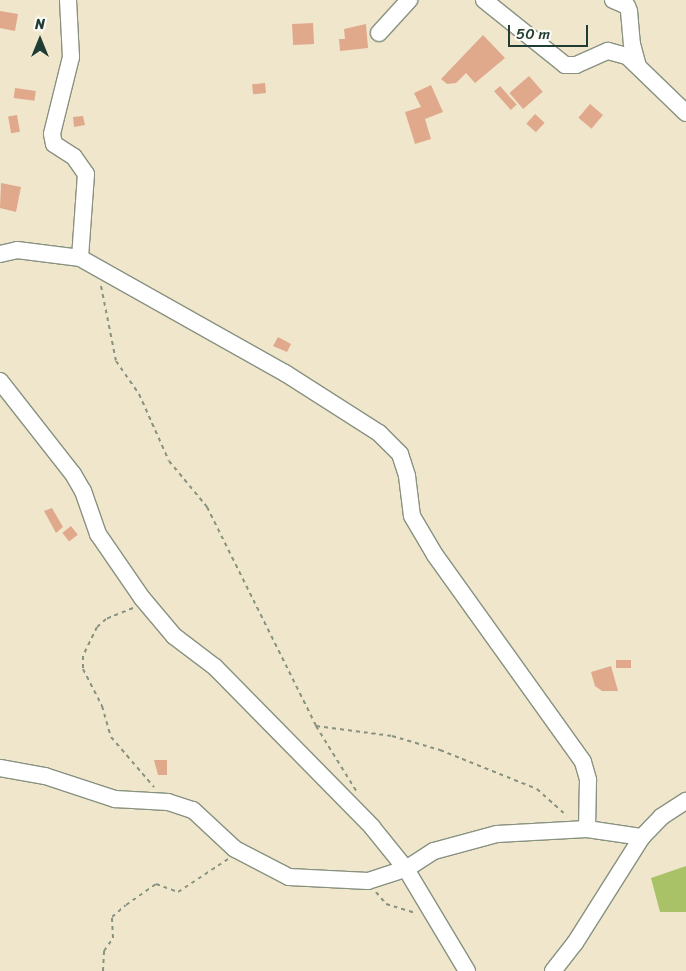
<!DOCTYPE html>
<html>
<head>
<meta charset="utf-8">
<style>
  body { margin:0 }
  #map { position:relative; width:686px; height:971px; overflow:hidden; background:#f0e6cc; font-family:Sriracha,sans-serif }
  div>[style] { position:absolute }
  [style*='--x'] { left:calc(var(--x)*1px); top:calc(var(--y)*1px); width:calc(var(--w)*1px); rotate:calc(var(--a)*1deg) }
  .green>* { inset:0; background:#aac267 }
  .building>* { inset:0; background:#e1a98c; transform-origin:0 0 }
  .path>* { height:2px; margin-top:-1px; transform-origin:0; background:repeating-linear-gradient(90deg,#889280 0 4px,transparent 0 8px) }
  .roads { filter:drop-shadow(1px 0 #889280) drop-shadow(-1px 0 #889280) drop-shadow(0 1px #889280) drop-shadow(0 -1px #889280) }
  .minor>* { height:16px; margin:-8px; padding:0 8px; transform-origin:8px; border-radius:8px; background:#fff }
  span { translate:-50% -50%; white-space:nowrap; text-align:center; line-height:1.15; -webkit-text-stroke:4.5px #fdfcf7; paint-order:stroke }
  .north { position:absolute; left:15px; top:15px; width:50px; height:50px; -webkit-text-stroke:4px #fdfcf7; paint-order:stroke; rotate:0deg; font-size:14px; font-weight:700; line-height:20px; text-align:center; color:#1f3d34 }
  .north::after { content:''; display:block; margin:auto; width:18px; height:22px; background:#1f3d34; clip-path:polygon(50% 0,100% 100%,50% 72%,0 100%) }
  .scale { position:absolute; left:508px; top:25px; width:80px; height:22px; box-sizing:border-box; border:2px solid #1f3d34; border-top:0; padding-left:6px; font-size:15px; line-height:18px; white-space:nowrap; color:#1f3d34; -webkit-text-stroke:4px #fdfcf7; paint-order:stroke }
</style>
</head>
<body>
<div id="map">
  <div class="green">
    <i style="clip-path:polygon(686px 866px,686px 912px,660px 912px,651px 878px)"></i>
  </div>
  <div class="building">
    <i style="clip-path:polygon(0 11px,18px 14px,15px 31px,0 28px)"></i>
    <i style="left:313px;top:23px;width:21px;height:21px;rotate:87deg"></i>
    <i style="clip-path:polygon(366px 24px,368px 48px,340px 51px,339px 39px,345px 39px,344px 29px)"></i>
    <i style="clip-path:polygon(483px 35px,505px 58px,475px 83px,466px 73px,456px 83px,447px 84px,441px 79px)"></i>
    <i style="left:529px;top:76px;width:21px;height:26px;rotate:49deg"></i>
    <i style="left:265px;top:83px;width:10px;height:13px;rotate:84deg"></i>
    <i style="clip-path:polygon(431px 85px,443px 112px,425px 119px,431px 139px,415px 144px,405px 112px,421px 107px,414px 93px)"></i>
    <i style="left:500px;top:86px;width:25px;height:8px;rotate:48deg"></i>
    <i style="left:15px;top:88px;width:21px;height:10px;rotate:8deg"></i>
    <i style="left:590px;top:104px;width:17px;height:18px;rotate:40deg"></i>
    <i style="left:535px;top:114px;width:13px;height:13px;rotate:42deg"></i>
    <i style="left:17px;top:115px;width:17px;height:9px;rotate:80deg"></i>
    <i style="clip-path:polygon(83px 116px,85px 125px,74px 127px,73px 117px)"></i>
    <i style="clip-path:polygon(1px 183px,21px 187px,16px 212px,0 208px)"></i>
    <i style="clip-path:polygon(278px 337px,291px 344px,287px 352px,273px 346px)"></i>
    <i style="clip-path:polygon(52px 508px,63px 527px,56px 533px,44px 511px)"></i>
    <i style="left:71px;top:526px;width:11px;height:11px;rotate:52deg"></i>
    <i style="left:616px;top:660px;width:15px;height:8px"></i>
    <i style="clip-path:polygon(611px 666px,618px 691px,602px 691px,595px 686px,591px 672px)"></i>
    <i style="clip-path:polygon(154px 760px,167px 760px,167px 775px,158px 775px)"></i>
  </div>
  <div class="path">
    <i style="--x:101;--y:286;--w:76;--a:78.7"></i>
    <i style="--x:116;--y:361;--w:40;--a:55.1"></i>
    <i style="--x:139;--y:394;--w:73;--a:65.9"></i>
    <i style="--x:169;--y:461;--w:60;--a:50.4"></i>
    <i style="--x:207;--y:507;--w:245;--a:63.5"></i>
    <i style="--x:316;--y:726;--w:78;--a:58.2"></i>
    <i style="--x:133;--y:608;--w:29;--a:158"></i>
    <i style="--x:106;--y:619;--w:12;--a:138"></i>
    <i style="--x:97;--y:627;--w:32;--a:116"></i>
    <i style="--x:83;--y:656;--w:13;--a:90"></i>
    <i style="--x:83;--y:669;--w:42;--a:62.8"></i>
    <i style="--x:102;--y:706;--w:32;--a:74"></i>
    <i style="--x:111;--y:737;--w:66;--a:49.3"></i>
    <i style="--x:316;--y:726;--w:77;--a:7.5"></i>
    <i style="--x:392;--y:736;--w:50;--a:16.3"></i>
    <i style="--x:440;--y:750;--w:105;--a:21.9"></i>
    <i style="--x:537;--y:789;--w:40;--a:42"></i>
    <i style="--x:376;--y:892;--w:16;--a:50"></i>
    <i style="--x:386;--y:904;--w:31;--a:17"></i>
    <i style="--x:103;--y:971;--w:20;--a:-87"></i>
    <i style="--x:104;--y:951;--w:16;--a:-55"></i>
    <i style="--x:113;--y:938;--w:21;--a:-93"></i>
    <i style="--x:112;--y:917;--w:18;--a:-41"></i>
    <i style="--x:126;--y:905;--w:37;--a:-35"></i>
    <i style="--x:156;--y:884;--w:23;--a:20"></i>
    <i style="--x:178;--y:892;--w:60;--a:-33.4"></i>
  </div>
  <div class="roads">
    <div class="minor">
      <i style="--x:68;--y:0;--w:57;--a:87"></i>
      <i style="--x:71;--y:57;--w:79;--a:103.9"></i>
      <i style="--x:52;--y:134;--w:10;--a:79"></i>
      <i style="--x:54;--y:144;--w:24;--a:33"></i>
      <i style="--x:74;--y:157;--w:21;--a:55"></i>
      <i style="--x:86;--y:174;--w:84;--a:94.1"></i>
      <i style="--x:484;--y:0;--w:104;--a:38.7"></i>
      <i style="--x:565;--y:65;--w:11;--a:0"></i>
      <i style="--x:576;--y:65;--w:35;--a:-24"></i>
      <i style="--x:608;--y:51;--w:20;--a:15"></i>
      <i style="--x:627;--y:56;--w:82;--a:44"></i>
      <i style="--x:613;--y:0;--w:15;--a:23"></i>
      <i style="--x:627;--y:6;--w:5;--a:68"></i>
      <i style="--x:629;--y:11;--w:33;--a:85"></i>
      <i style="--x:632;--y:44;--w:23;--a:75"></i>
      <i style="--x:379;--y:33;--w:45;--a:-47.7"></i>
      <i style="--x:0;--y:254;--w:17;--a:-13"></i>
      <i style="--x:17;--y:250;--w:64;--a:7.2"></i>
      <i style="--x:80;--y:258;--w:235;--a:29.3"></i>
      <i style="--x:285;--y:373;--w:112;--a:32.6"></i>
      <i style="--x:379;--y:433;--w:30;--a:45"></i>
      <i style="--x:400;--y:454;--w:23;--a:72"></i>
      <i style="--x:407;--y:476;--w:40;--a:82.9"></i>
      <i style="--x:412;--y:516;--w:45;--a:59.5"></i>
      <i style="--x:435;--y:555;--w:254;--a:54.4"></i>
      <i style="--x:583;--y:762;--w:19;--a:74"></i>
      <i style="--x:588;--y:780;--w:49;--a:91.2"></i>
      <i style="--x:0;--y:381;--w:118;--a:51.9"></i>
      <i style="--x:73;--y:474;--w:20;--a:60"></i>
      <i style="--x:83;--y:491;--w:46;--a:70.8"></i>
      <i style="--x:98;--y:534;--w:78;--a:55.5"></i>
      <i style="--x:142;--y:598;--w:50;--a:49.9"></i>
      <i style="--x:174;--y:636;--w:51;--a:37.1"></i>
      <i style="--x:215;--y:667;--w:224;--a:45.5"></i>
      <i style="--x:372;--y:827;--w:54;--a:51"></i>
      <i style="--x:406;--y:869;--w:119;--a:59.1"></i>
      <i style="--x:0;--y:768;--w:46;--a:10.1"></i>
      <i style="--x:45;--y:776;--w:74;--a:18.2"></i>
      <i style="--x:115;--y:799;--w:53;--a:3.2"></i>
      <i style="--x:168;--y:802;--w:26;--a:18"></i>
      <i style="--x:193;--y:810;--w:57;--a:42.9"></i>
      <i style="--x:235;--y:849;--w:61;--a:27.4"></i>
      <i style="--x:289;--y:877;--w:79;--a:2.9"></i>
      <i style="--x:368;--y:881;--w:40;--a:-18"></i>
      <i style="--x:406;--y:869;--w:33;--a:-33"></i>
      <i style="--x:434;--y:851;--w:65;--a:-15.1"></i>
      <i style="--x:497;--y:834;--w:90;--a:-3.2"></i>
      <i style="--x:587;--y:829;--w:56;--a:8.3"></i>
      <i style="--x:553;--y:971;--w:36;--a:-52"></i>
      <i style="--x:575;--y:943;--w:125;--a:-57.7"></i>
      <i style="--x:642;--y:837;--w:28;--a:-46"></i>
      <i style="--x:661;--y:817;--w:30;--a:-33"></i>
    </div>
  </div>
  <div class="north">N</div>
  <div class="scale">50 m</div>
</div>
</body>
</html>
